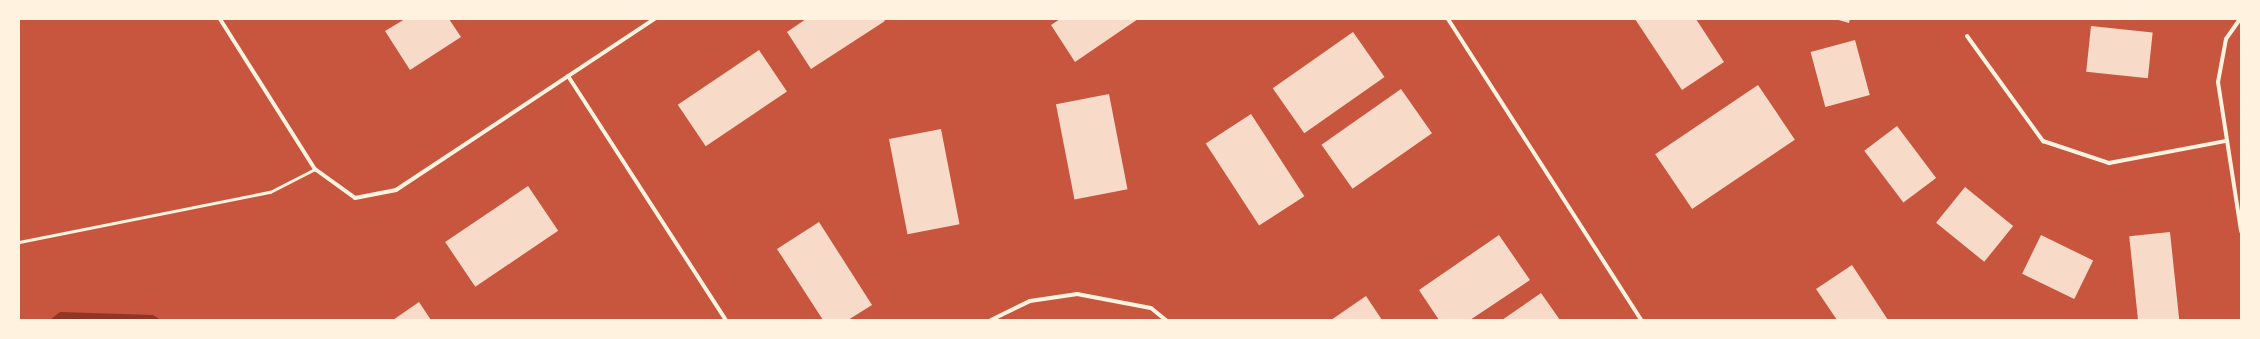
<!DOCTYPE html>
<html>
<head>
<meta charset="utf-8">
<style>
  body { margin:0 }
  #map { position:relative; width:2260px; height:339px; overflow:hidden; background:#c8553d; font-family:"Archivo Narrow",sans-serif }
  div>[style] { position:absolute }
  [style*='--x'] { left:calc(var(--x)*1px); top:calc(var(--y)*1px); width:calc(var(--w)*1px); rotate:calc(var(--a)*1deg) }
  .water>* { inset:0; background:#8f3625 }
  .building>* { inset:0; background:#f7dbc8; transform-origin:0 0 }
  .service>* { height:3px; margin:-1.5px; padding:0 1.5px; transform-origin:1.5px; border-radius:1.5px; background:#fff3e0 }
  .minor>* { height:4px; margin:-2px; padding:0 2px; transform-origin:2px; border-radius:2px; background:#fff3e0 }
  span { translate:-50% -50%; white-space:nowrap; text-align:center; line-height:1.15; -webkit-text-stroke:4px #fff3e0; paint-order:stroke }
  .frame { position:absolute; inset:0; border:20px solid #fff3e0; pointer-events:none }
</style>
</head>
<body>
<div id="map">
  <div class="water">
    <i style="clip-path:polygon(60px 312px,153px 315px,161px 320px,50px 320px)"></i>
  </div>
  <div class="building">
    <i style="clip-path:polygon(405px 19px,449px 19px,461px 37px,410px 70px,385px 31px)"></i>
    <i style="clip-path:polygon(806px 19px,883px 19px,885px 21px,811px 69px,787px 32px)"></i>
    <i style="clip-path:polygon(1060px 19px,1138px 19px,1075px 62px,1051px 25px)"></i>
    <i style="clip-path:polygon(1635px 19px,1696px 19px,1724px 62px,1682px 90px)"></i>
    <i style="clip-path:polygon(1835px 19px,1850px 19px,1849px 23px)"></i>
    <i style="left:2091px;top:26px;width:62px;height:46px;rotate:6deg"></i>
    <i style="left:1353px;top:32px;width:55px;height:98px;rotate:55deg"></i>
    <i style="left:1855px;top:40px;width:57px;height:46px;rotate:75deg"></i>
    <i style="left:759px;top:50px;width:50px;height:98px;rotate:56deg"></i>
    <i style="left:1758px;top:85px;width:66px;height:124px;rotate:56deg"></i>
    <i style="left:1401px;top:89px;width:54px;height:97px;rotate:55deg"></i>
    <i style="left:1109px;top:94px;width:97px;height:54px;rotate:79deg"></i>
    <i style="left:1251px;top:114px;width:98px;height:54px;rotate:57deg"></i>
    <i style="left:1897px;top:126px;width:65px;height:41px;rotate:53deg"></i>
    <i style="left:941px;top:129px;width:97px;height:53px;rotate:79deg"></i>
    <i style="left:528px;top:186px;width:54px;height:100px;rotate:56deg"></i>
    <i style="left:1965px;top:187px;width:62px;height:46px;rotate:39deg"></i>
    <i style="clip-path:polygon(819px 222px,872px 305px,848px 320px,823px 320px,777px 249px)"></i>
    <i style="left:2170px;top:232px;width:88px;height:41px;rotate:84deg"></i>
    <i style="clip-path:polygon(1499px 235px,1530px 280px,1470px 320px,1439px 320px,1419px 290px)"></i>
    <i style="left:2041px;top:235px;width:58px;height:43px;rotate:26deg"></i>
    <i style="clip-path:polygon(1852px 265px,1888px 320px,1837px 320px,1816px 289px)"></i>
    <i style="clip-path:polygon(1541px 293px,1560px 320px,1502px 320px)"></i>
    <i style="clip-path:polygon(1366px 296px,1382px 320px,1331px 320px)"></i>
    <i style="clip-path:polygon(419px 302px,431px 320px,393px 320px)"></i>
  </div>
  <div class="service">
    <i style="--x:19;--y:242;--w:256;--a:-11.3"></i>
    <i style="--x:270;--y:192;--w:51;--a:-27.1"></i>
  </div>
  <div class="minor">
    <i style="--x:220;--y:19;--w:178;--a:57.7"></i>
    <i style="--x:315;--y:169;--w:49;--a:35.9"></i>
    <i style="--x:355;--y:198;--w:42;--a:-11"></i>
    <i style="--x:396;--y:190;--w:310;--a:-33.5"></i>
    <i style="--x:1448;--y:19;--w:358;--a:57.3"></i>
    <i style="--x:2240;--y:19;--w:24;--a:125"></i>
    <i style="--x:2226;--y:39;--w:44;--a:100.5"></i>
    <i style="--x:2218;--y:82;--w:151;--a:81.2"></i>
    <i style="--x:1967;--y:36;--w:130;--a:54.1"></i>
    <i style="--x:2043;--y:141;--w:70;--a:18.4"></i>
    <i style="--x:2109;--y:163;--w:118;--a:-10.7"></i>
    <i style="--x:568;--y:76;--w:291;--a:57.1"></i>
    <i style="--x:991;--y:320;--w:43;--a:-26"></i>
    <i style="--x:1030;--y:301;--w:48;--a:-8.5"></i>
    <i style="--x:1077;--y:294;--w:75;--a:10.7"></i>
    <i style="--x:1151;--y:308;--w:19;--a:39"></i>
  </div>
  <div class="frame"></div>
</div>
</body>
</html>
